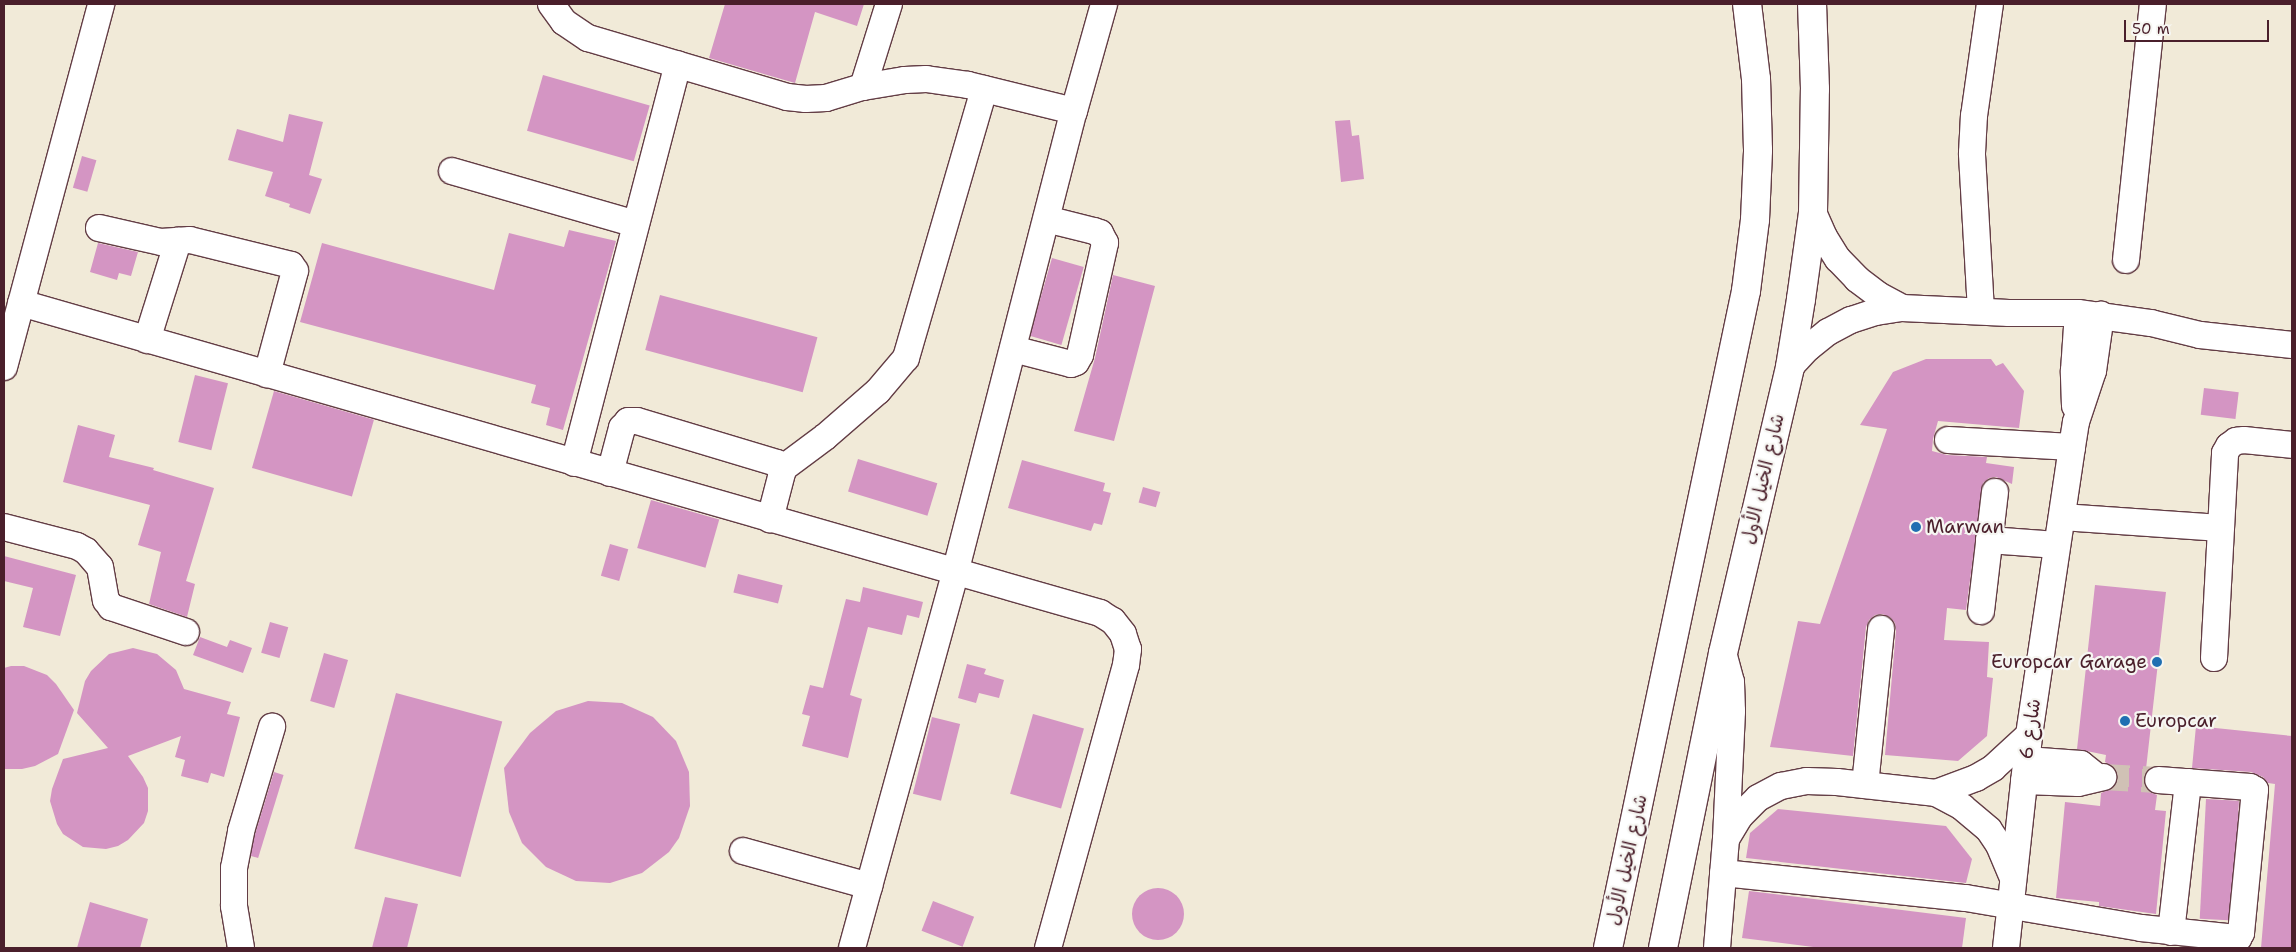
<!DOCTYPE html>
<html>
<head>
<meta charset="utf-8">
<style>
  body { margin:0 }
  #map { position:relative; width:2296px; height:952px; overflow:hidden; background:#f1ead8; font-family:"Shantell Sans","Playpen Sans Arabic",sans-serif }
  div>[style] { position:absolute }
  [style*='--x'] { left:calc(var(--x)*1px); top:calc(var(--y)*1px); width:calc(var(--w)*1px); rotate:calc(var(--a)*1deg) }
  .building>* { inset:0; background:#d495c3; transform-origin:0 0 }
  .round { border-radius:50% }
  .minor-tunnel>* { height:26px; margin-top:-13px; transform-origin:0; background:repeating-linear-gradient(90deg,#d0c1b5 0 26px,transparent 0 39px) }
  .roads { filter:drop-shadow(1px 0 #633d45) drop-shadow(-1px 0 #633d45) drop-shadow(0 1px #633d45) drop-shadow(0 -1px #633d45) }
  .minor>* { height:26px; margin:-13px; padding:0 13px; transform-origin:13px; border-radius:13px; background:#fff }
  .major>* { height:28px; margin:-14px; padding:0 14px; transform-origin:14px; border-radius:14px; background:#fff }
  .dots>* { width:14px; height:14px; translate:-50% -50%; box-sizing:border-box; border:2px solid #f6f6f2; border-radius:50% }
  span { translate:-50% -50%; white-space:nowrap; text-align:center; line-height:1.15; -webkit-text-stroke:4.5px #f6f6f2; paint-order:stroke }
  .street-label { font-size:19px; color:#4a1f2b }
  .poi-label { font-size:19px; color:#4a1f2b }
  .left { translate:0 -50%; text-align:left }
  .right { translate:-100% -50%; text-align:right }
  .frame { position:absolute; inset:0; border:5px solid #4a1f2b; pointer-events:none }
  .scale { position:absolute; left:2124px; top:20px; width:145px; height:22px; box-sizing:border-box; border:2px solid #4a1f2b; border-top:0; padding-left:6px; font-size:15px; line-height:18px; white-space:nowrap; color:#4a1f2b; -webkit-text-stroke:4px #f6f6f2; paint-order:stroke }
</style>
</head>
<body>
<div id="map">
  <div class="building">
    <i style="clip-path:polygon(725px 4px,864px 4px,857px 26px,815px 12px,795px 83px,709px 58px)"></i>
    <i style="left:543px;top:75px;width:111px;height:58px;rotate:16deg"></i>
    <i style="clip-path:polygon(289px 114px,323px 122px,309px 175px,322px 179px,310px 214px,289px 207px,290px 204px,265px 196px,273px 172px,228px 160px,237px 129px,283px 142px)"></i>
    <i style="clip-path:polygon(1350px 120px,1352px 136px,1359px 135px,1364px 179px,1341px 182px,1335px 121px)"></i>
    <i style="left:82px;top:156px;width:15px;height:33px;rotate:16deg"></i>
    <i style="clip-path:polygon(569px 230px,616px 241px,563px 430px,546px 425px,550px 408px,531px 403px,536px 385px,300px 322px,322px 243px,494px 290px,509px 233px,564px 247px)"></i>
    <i style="clip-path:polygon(98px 243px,138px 252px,131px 276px,119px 273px,117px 280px,90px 272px)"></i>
    <i style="left:1052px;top:258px;width:33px;height:81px;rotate:16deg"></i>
    <i style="clip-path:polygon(1113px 275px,1155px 286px,1114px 441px,1074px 431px,1095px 358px)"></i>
    <i style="left:660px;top:295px;width:163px;height:57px;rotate:15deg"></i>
    <i style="clip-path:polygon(1926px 359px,1991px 359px,1996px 366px,2003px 363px,2024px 391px,2019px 428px,1938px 421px,1933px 439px,1932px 451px,1947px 455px,1987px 457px,1986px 463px,2014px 467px,2012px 484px,1996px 477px,1989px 478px,1983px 483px,1966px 610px,1947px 608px,1944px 640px,1989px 642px,1987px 677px,1993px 678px,1987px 736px,1958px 761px,1885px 755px,1896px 631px,1895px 623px,1890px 617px,1882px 614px,1875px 615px,1869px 620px,1866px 627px,1853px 756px,1770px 747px,1798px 621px,1820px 624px,1887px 429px,1860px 425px,1893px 372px)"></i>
    <i style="left:195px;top:375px;width:34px;height:69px;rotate:14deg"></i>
    <i style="left:2204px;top:388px;width:35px;height:27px;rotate:7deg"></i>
    <i style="left:274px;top:391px;width:104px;height:80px;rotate:16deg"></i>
    <i style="clip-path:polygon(78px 425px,115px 435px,109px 457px,154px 468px,153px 470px,214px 488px,186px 581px,195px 584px,187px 617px,149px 604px,161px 552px,138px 545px,150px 505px,63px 482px)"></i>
    <i style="left:858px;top:459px;width:83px;height:34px;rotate:17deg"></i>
    <i style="clip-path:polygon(1022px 460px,1105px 483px,1103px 491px,1111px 493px,1102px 525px,1094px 523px,1091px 531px,1008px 508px)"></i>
    <i style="left:1143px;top:487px;width:18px;height:16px;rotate:16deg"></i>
    <i style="left:651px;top:500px;width:71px;height:50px;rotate:16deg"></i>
    <i style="left:610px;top:544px;width:19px;height:33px;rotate:16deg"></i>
    <i style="clip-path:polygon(4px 556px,76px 575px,60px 636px,23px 627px,33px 588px,4px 581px)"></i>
    <i style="left:738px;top:574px;width:46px;height:19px;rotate:14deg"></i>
    <i style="clip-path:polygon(2095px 585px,2166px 592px,2146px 769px,2148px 769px,2143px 779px,2144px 786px,2149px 792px,2157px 795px,2155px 810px,2166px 811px,2156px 914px,2099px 906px,2099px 902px,2056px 898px,2065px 802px,2100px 806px,2101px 793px,2113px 788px,2117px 781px,2117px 773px,2114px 767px,2105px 762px,2106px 755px,2077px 749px)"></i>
    <i style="clip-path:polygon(863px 587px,923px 602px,919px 618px,907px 615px,902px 635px,868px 627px,850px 695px,862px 699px,848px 758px,802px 746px,810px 716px,802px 714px,810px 685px,823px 688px,846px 599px,860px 602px)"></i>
    <i style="left:270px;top:622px;width:19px;height:32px;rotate:16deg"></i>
    <i style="clip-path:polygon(200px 637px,227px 647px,230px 640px,252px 648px,243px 673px,193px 655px)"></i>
    <i style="clip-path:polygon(133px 648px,157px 654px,176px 670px,184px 689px,231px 702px,227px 714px,240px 717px,224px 777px,211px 773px,208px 783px,181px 776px,185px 760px,175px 757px,181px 736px,128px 756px,143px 777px,148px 788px,148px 811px,144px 823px,128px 840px,118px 846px,106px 849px,83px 847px,63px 834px,57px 824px,50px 801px,52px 789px,63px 759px,108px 748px,77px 713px,85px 681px,91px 671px,109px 654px)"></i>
    <i style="left:324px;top:653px;width:25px;height:50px;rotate:16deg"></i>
    <i style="clip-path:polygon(967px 664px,986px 669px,984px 674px,1004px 680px,999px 698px,979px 693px,976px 703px,958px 698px)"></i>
    <i style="clip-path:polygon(11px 666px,24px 666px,47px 675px,56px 684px,74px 710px,58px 754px,35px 766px,22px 769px,4px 769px,4px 668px)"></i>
    <i style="left:396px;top:693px;width:110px;height:161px;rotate:15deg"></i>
    <i style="clip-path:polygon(588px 701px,622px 703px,653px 717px,676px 741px,689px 772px,690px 806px,679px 838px,669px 852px,642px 873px,610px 883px,576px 881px,546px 867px,522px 843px,509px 812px,504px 768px,530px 733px,556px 711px)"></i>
    <i style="left:1033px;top:714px;width:53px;height:83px;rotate:16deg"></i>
    <i style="left:932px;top:717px;width:29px;height:79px;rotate:14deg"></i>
    <i style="clip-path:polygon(2196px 726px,2292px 736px,2292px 948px,2261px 948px,2275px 784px,2268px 783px,2263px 777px,2251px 772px,2192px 768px)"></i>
    <i style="left:274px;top:772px;width:10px;height:87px;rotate:17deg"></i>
    <i style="left:2206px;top:799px;width:33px;height:120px;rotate:3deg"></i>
    <i style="clip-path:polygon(1778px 809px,1946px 826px,1972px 859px,1966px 883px,1746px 858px,1750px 833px)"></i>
    <i class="round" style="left:1132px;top:888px;width:52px;height:52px"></i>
    <i style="clip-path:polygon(1749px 891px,1966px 918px,1962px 948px,1821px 948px,1742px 938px)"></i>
    <i style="clip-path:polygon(385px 897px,418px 904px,407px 948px,372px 948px)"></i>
    <i style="left:933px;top:901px;width:44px;height:32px;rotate:21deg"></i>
    <i style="clip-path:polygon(90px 902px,148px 919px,140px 948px,77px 948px)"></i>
  </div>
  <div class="minor-tunnel">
    <i style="--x:2103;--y:777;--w:55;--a:3.1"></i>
  </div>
  <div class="roads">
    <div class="minor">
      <i style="--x:551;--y:4;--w:22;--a:54"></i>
      <i style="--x:564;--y:22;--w:29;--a:34"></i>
      <i style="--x:588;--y:38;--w:208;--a:16.5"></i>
      <i style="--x:787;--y:97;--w:19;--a:6"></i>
      <i style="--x:806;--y:99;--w:20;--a:-3"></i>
      <i style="--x:826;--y:98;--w:39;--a:-17"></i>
      <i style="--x:863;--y:87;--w:43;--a:-9.5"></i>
      <i style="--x:905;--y:80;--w:21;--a:-3"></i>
      <i style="--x:926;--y:79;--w:42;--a:8.1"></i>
      <i style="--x:968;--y:85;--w:109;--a:13.8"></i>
      <i style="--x:863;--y:87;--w:87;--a:-72.6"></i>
      <i style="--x:452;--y:171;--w:191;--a:16.1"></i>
      <i style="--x:1813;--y:212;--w:27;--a:66"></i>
      <i style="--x:1824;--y:237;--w:26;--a:58"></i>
      <i style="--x:1838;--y:259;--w:28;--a:46"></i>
      <i style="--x:1857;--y:279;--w:26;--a:37"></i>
      <i style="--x:1878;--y:295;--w:27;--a:28"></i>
      <i style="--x:99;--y:228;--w:64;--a:12.7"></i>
      <i style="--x:161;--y:242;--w:29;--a:-4"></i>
      <i style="--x:190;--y:240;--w:104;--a:13.9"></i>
      <i style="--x:291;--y:265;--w:7;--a:56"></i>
      <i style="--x:295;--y:271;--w:107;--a:105.2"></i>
      <i style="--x:2126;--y:260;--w:257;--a:-84"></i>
      <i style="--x:21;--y:303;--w:1123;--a:16.03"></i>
      <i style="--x:1100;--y:613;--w:15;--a:32"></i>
      <i style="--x:1113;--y:621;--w:16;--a:52"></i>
      <i style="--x:1123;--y:634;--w:16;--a:72"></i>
      <i style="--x:1128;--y:649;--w:16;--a:97"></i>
      <i style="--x:1126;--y:665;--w:294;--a:105.4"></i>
      <i style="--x:1981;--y:311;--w:158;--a:-93.3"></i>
      <i style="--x:1972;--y:153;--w:37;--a:-87"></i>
      <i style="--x:1974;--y:116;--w:113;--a:-81.9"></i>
      <i style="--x:147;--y:340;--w:104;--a:-72.6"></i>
      <i style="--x:1013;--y:349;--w:60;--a:14.5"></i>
      <i style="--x:1071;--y:364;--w:5;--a:-22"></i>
      <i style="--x:1076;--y:362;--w:8;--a:-60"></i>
      <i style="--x:1080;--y:355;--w:115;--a:-77.4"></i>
      <i style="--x:1105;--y:243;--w:11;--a:-117"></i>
      <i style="--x:1100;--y:233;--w:6;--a:-162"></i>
      <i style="--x:1094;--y:231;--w:49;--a:-166"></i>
      <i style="--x:4;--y:367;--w:376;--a:-75"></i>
      <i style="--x:1790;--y:367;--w:26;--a:-47"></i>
      <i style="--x:1808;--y:348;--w:26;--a:-39"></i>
      <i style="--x:1828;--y:332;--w:26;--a:-28"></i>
      <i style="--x:1851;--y:320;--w:26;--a:-18"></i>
      <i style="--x:1876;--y:312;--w:26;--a:-9"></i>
      <i style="--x:1902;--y:308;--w:107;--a:2.7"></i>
      <i style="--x:2009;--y:313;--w:69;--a:0"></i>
      <i style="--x:2078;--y:313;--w:74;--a:7.8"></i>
      <i style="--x:2151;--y:323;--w:50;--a:13.8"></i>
      <i style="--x:2200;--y:335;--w:93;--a:6.2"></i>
      <i style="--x:2075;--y:406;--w:35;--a:-92"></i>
      <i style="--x:2074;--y:371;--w:58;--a:-86.1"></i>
      <i style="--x:1948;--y:440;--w:124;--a:3.2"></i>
      <i style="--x:574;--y:463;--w:412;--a:-75.4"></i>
      <i style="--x:782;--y:469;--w:54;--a:-36.7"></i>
      <i style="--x:825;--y:437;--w:70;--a:-41"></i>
      <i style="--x:878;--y:391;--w:43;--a:-49.7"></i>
      <i style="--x:906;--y:358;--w:280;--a:-73.8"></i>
      <i style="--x:610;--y:473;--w:47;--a:-75.1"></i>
      <i style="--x:622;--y:428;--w:9;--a:-49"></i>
      <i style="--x:628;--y:421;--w:9;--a:0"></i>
      <i style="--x:637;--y:421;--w:146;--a:16.7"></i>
      <i style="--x:777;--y:463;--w:11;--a:63"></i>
      <i style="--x:782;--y:473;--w:48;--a:104.6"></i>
      <i style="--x:2062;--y:517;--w:159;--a:4"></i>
      <i style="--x:4;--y:527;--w:75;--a:14.6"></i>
      <i style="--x:77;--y:546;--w:10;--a:29"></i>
      <i style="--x:86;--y:551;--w:21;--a:49"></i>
      <i style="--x:100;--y:567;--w:34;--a:80"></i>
      <i style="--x:106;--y:600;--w:9;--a:54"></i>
      <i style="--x:111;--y:607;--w:79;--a:18.4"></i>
      <i style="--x:1989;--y:540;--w:68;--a:4.2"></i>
      <i style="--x:1981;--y:611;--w:120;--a:-83.3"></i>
      <i style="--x:2214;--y:658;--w:205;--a:-86.9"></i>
      <i style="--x:2225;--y:453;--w:8;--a:-60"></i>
      <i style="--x:2229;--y:446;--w:9;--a:-36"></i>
      <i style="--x:2236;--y:441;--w:8;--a:-7"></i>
      <i style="--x:2244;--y:440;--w:48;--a:5.9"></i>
      <i style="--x:2026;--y:760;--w:55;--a:4.2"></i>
      <i style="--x:2081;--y:764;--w:21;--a:39"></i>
      <i style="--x:2024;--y:781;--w:54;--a:2.1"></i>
      <i style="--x:2078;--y:783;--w:26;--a:-13"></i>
      <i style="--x:1865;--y:785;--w:157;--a:-84.1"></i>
      <i style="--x:1936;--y:793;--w:43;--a:-20.6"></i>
      <i style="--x:1976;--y:778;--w:20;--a:-30"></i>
      <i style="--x:1993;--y:768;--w:49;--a:-42.5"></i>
      <i style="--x:1726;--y:839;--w:26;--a:-59"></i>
      <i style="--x:1739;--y:817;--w:27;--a:-45"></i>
      <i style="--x:1758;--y:798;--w:26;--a:-28"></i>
      <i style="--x:1781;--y:786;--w:26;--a:-11"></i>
      <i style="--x:1807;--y:781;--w:30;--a:2"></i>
      <i style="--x:1837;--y:782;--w:100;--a:6.3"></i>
      <i style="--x:1936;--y:793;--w:30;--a:28"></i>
      <i style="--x:1962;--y:807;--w:35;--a:40"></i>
      <i style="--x:1989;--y:830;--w:18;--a:56"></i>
      <i style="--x:1999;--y:845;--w:34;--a:67"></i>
      <i style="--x:743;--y:851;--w:131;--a:15.5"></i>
      <i style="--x:1723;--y:873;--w:244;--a:5.9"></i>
      <i style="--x:1966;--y:898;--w:178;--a:9.7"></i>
      <i style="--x:2141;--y:928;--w:98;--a:5.9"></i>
      <i style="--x:2238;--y:938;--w:6;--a:-59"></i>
      <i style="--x:2241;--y:933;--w:144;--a:-84.4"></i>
      <i style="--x:2255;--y:790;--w:6;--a:-149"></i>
      <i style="--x:2250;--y:787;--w:92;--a:-175.6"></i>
      <i style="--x:2171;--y:932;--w:151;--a:-83.5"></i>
      <i style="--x:241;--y:948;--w:43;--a:-99.5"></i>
      <i style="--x:234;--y:906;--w:38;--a:-90"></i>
      <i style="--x:234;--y:868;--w:38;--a:-79"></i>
      <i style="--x:241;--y:831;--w:109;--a:-73.4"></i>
      <i style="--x:852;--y:948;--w:389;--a:-74.6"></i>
      <i style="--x:955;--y:573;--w:477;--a:-75.6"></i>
      <i style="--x:1074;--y:111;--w:111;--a:-74.3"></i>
      <i style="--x:1717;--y:948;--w:109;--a:-85.3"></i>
      <i style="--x:1726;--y:839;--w:128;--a:-87.3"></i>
      <i style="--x:1732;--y:711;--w:29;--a:-92"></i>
      <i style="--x:1731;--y:682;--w:30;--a:-105"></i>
      <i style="--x:2006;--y:948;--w:214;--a:-83.8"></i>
      <i style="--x:2029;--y:735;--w:291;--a:-81.5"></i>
      <i style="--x:2072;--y:447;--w:25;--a:-81"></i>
      <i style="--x:2076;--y:422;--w:54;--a:-71.6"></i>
      <i style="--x:2093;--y:371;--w:57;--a:-81.9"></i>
    </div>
    <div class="major">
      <i style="--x:1608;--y:948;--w:671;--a:-78.14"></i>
      <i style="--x:1746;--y:291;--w:72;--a:-82.8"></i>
      <i style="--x:1755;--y:220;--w:70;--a:-87.5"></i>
      <i style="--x:1758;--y:150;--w:71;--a:-91.6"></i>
      <i style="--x:1756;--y:79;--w:76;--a:-96.8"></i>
      <i style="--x:1663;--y:948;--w:301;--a:-78.5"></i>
      <i style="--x:1723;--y:653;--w:294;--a:-76.8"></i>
      <i style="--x:1790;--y:367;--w:69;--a:-80.8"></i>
      <i style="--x:1801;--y:299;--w:88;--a:-82.1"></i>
      <i style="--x:1813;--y:212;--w:123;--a:-89.1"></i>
      <i style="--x:1815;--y:89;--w:85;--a:-92"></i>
    </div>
  </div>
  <div class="dots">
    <i style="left:1916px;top:527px;background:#1f6fb2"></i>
    <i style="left:2157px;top:662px;background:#1f6fb2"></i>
    <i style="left:2125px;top:721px;background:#1f6fb2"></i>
  </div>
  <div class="street-label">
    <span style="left:1763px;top:479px;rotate:-77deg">شارع الخيل الأول</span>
    <span style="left:2030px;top:729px;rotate:-82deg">شارع 6</span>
    <span style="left:1627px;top:860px;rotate:-78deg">شارع الخيل الأول</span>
  </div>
  <div class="poi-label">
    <span class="left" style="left:1926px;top:527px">Marwan</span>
    <span class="right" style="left:2147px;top:662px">Europcar Garage</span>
    <span class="left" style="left:2135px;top:721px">Europcar</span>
  </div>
  <div class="frame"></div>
  <div class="scale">50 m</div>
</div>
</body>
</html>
